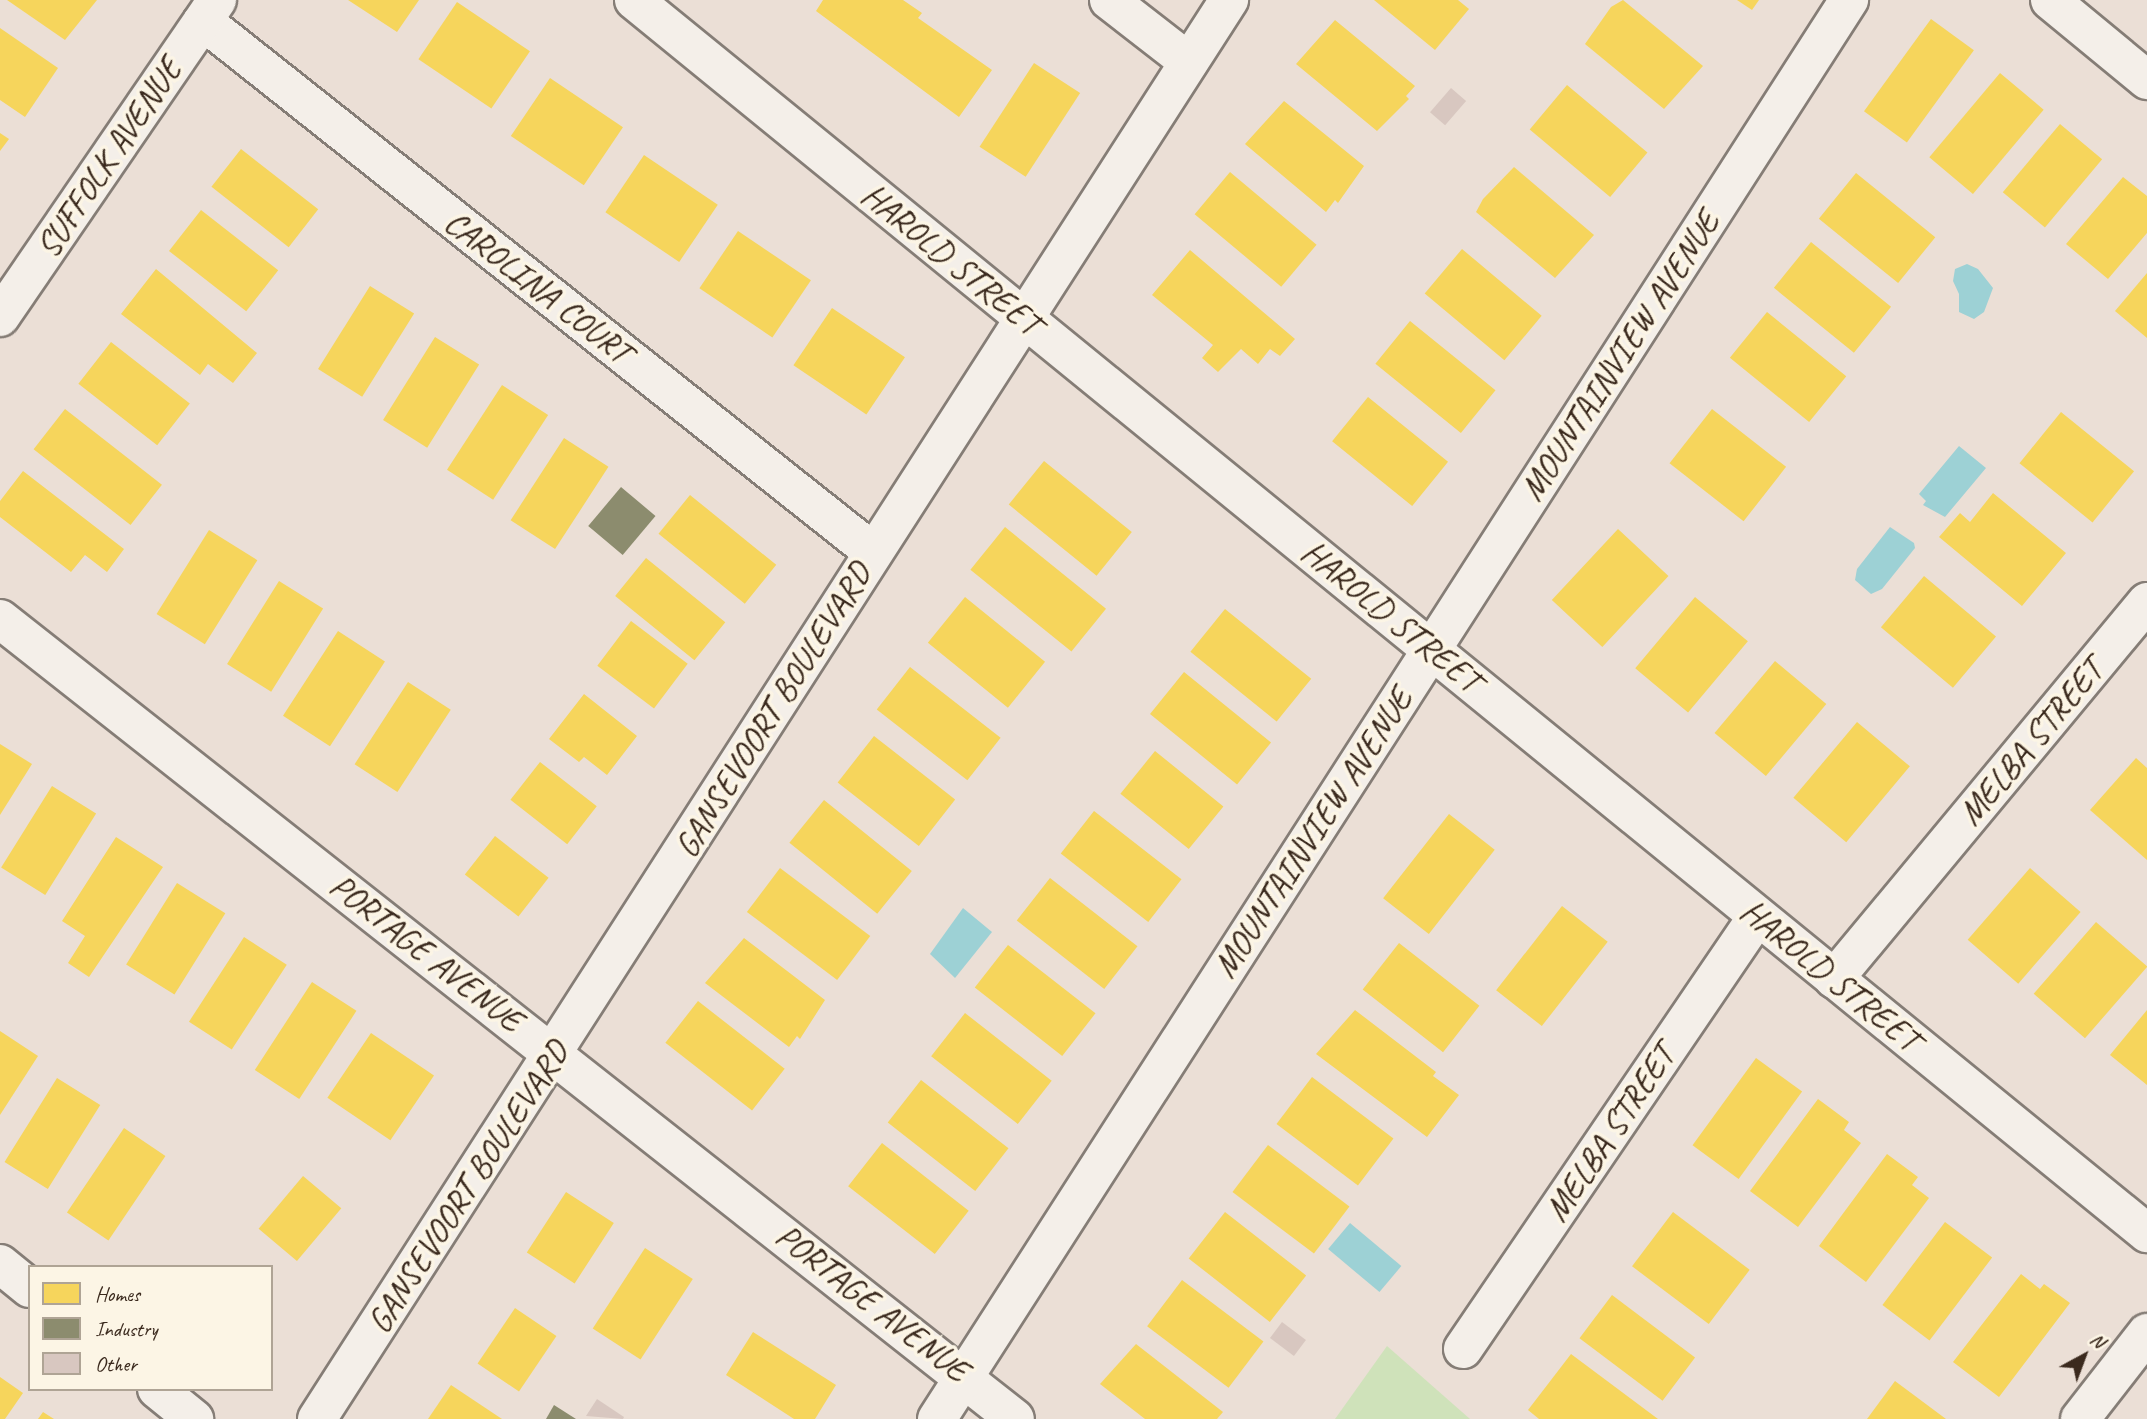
<!DOCTYPE html>
<html>
<head>
<meta charset="utf-8">
<style>
  body { margin:0 }
  #map { position:relative; width:2147px; height:1419px; overflow:hidden; background:#ebdfd6; font-family:Caveat,sans-serif }
  div>[style] { position:absolute }
  [style*='--x'] { left:calc(var(--x)*1px); top:calc(var(--y)*1px); width:calc(var(--w)*1px); rotate:calc(var(--a)*1deg) }
  .green>* { inset:0; background:#cfe2ba }
  .water>* { inset:0; background:#9dd1d5; transform-origin:0 0 }
  .homes>* { inset:0; background:#f6d55c; transform-origin:0 0 }
  .industry>* { inset:0; background:#8c8c6e; transform-origin:0 0 }
  .building>* { inset:0; background:#d8c7c0; transform-origin:0 0 }
  .roads { filter:drop-shadow(2px 0 #857d76) drop-shadow(-2px 0 #857d76) drop-shadow(0 2px #857d76) drop-shadow(0 -2px #857d76) }
  .minor>* { height:38px; margin:-19px; padding:0 19px; transform-origin:19px; border-radius:19px; background:#f4efe9 }
  span { translate:-50% -50%; white-space:nowrap; text-align:center; line-height:1.15; -webkit-text-stroke:7px #fcf5e5; paint-order:stroke }
  .street-label { font-size:35px; color:#3b2a1e }
  .legend { position:absolute; left:28px; top:1265px; width:245px; height:126px; box-sizing:border-box; background:#fcf5e5; border:2px solid #afa495; margin:0; padding:9px 12px; list-style:none; font-size:21px; color:#3b2a1e }
  .legend li { display:flex; align-items:center; gap:14px; height:35px }
  .legend b { width:35px; border:2px solid #afa495 }
  .north { position:absolute; left:2049px; top:1321px; width:70px; height:70px; -webkit-text-stroke:5px #fcf5e5; paint-order:stroke; rotate:41deg; font-size:19px; font-weight:700; line-height:28px; text-align:center; color:#3b2a1e }
  .north::after { content:''; display:block; margin:auto; width:24px; height:32px; background:#3b2a1e; clip-path:polygon(50% 0,100% 100%,50% 72%,0 100%) }
</style>
</head>
<body>
<div id="map">
  <div class="green">
    <i style="clip-path:polygon(1387px 1346px,1470px 1419px,1335px 1419px)"></i>
  </div>
  <div class="water">
    <i style="clip-path:polygon(1967px 264px,1978px 269px,1993px 288px,1984px 312px,1974px 319px,1959px 312px,1959px 294px,1953px 281px,1955px 269px)"></i>
    <i style="clip-path:polygon(1959px 446px,1986px 468px,1945px 517px,1923px 505px,1926px 501px,1919px 494px)"></i>
    <i style="clip-path:polygon(1890px 527px,1914px 543px,1915px 548px,1882px 589px,1871px 594px,1855px 580px,1857px 569px)"></i>
    <i style="clip-path:polygon(963px 908px,992px 932px,955px 978px,930px 954px)"></i>
    <i style="left:1350px;top:1223px;width:67px;height:34px;rotate:40deg"></i>
  </div>
  <div class="homes">
    <i style="clip-path:polygon(7px 0,97px 0,65px 40px)"></i>
    <i style="clip-path:polygon(348px 0,419px 0,397px 32px)"></i>
    <i style="clip-path:polygon(823px 0,903px 0,922px 13px,918px 18px,992px 70px,959px 117px,816px 11px)"></i>
    <i style="clip-path:polygon(1374px 0,1458px 0,1469px 9px,1435px 50px)"></i>
    <i style="clip-path:polygon(1623px 0,1703px 66px,1664px 109px,1585px 44px,1611px 7px)"></i>
    <i style="clip-path:polygon(1737px 0,1759px 0,1752px 10px)"></i>
    <i style="left:457px;top:2px;width:88px;height:69px;rotate:34deg"></i>
    <i style="left:1931px;top:19px;width:53px;height:114px;rotate:36deg"></i>
    <i style="clip-path:polygon(1335px 20px,1415px 86px,1406px 96px,1409px 99px,1377px 131px,1296px 64px)"></i>
    <i style="clip-path:polygon(0 28px,58px 68px,25px 117px,0 100px)"></i>
    <i style="left:1034px;top:63px;width:55px;height:100px;rotate:33deg"></i>
    <i style="left:2000px;top:73px;width:57px;height:110px;rotate:40deg"></i>
    <i style="left:550px;top:78px;width:88px;height:70px;rotate:34deg"></i>
    <i style="left:1567px;top:85px;width:105px;height:58px;rotate:40deg"></i>
    <i style="clip-path:polygon(1284px 101px,1364px 166px,1338px 203px,1335px 200px,1326px 212px,1245px 144px)"></i>
    <i style="left:2060px;top:124px;width:55px;height:89px;rotate:40deg"></i>
    <i style="clip-path:polygon(0 133px,9px 139px,0 151px)"></i>
    <i style="left:241px;top:149px;width:98px;height:48px;rotate:38deg"></i>
    <i style="left:644px;top:155px;width:89px;height:69px;rotate:34deg"></i>
    <i style="clip-path:polygon(1514px 167px,1594px 235px,1555px 278px,1476px 212px,1483px 199px)"></i>
    <i style="left:1230px;top:172px;width:113px;height:55px;rotate:40deg"></i>
    <i style="left:1856px;top:173px;width:102px;height:59px;rotate:39deg"></i>
    <i style="clip-path:polygon(2123px 177px,2147px 196px,2147px 233px,2108px 279px,2066px 244px)"></i>
    <i style="left:201px;top:210px;width:98px;height:52px;rotate:38deg"></i>
    <i style="left:738px;top:231px;width:88px;height:69px;rotate:34deg"></i>
    <i style="left:1811px;top:242px;width:103px;height:59px;rotate:39deg"></i>
    <i style="left:1462px;top:249px;width:104px;height:58px;rotate:40deg"></i>
    <i style="clip-path:polygon(1190px 250px,1295px 339px,1280px 356px,1270px 349px,1258px 364px,1241px 349px,1218px 372px,1202px 358px,1213px 345px,1152px 295px)"></i>
    <i style="clip-path:polygon(156px 269px,257px 353px,233px 383px,208px 364px,200px 375px,121px 314px)"></i>
    <i style="clip-path:polygon(2147px 273px,2147px 338px,2115px 311px)"></i>
    <i style="left:370px;top:286px;width:52px;height:98px;rotate:32deg"></i>
    <i style="left:832px;top:308px;width:88px;height:69px;rotate:34deg"></i>
    <i style="left:1767px;top:312px;width:102px;height:59px;rotate:39deg"></i>
    <i style="left:1410px;top:321px;width:110px;height:55px;rotate:39deg"></i>
    <i style="left:435px;top:337px;width:52px;height:98px;rotate:32deg"></i>
    <i style="left:111px;top:342px;width:100px;height:53px;rotate:38deg"></i>
    <i style="left:502px;top:385px;width:55px;height:101px;rotate:33deg"></i>
    <i style="left:1368px;top:397px;width:103px;height:57px;rotate:39deg"></i>
    <i style="left:65px;top:409px;width:123px;height:51px;rotate:38deg"></i>
    <i style="left:1712px;top:409px;width:94px;height:69px;rotate:38deg"></i>
    <i style="left:2061px;top:412px;width:94px;height:66px;rotate:39deg"></i>
    <i style="left:564px;top:438px;width:53px;height:98px;rotate:33deg"></i>
    <i style="left:1044px;top:461px;width:113px;height:56px;rotate:39deg"></i>
    <i style="clip-path:polygon(23px 471px,124px 549px,107px 572px,85px 555px,71px 572px,0 517px,0 501px)"></i>
    <i style="clip-path:polygon(1993px 493px,2066px 553px,2022px 606px,1939px 537px,1960px 513px,1970px 522px)"></i>
    <i style="left:690px;top:495px;width:111px;height:50px;rotate:39deg"></i>
    <i style="left:1005px;top:527px;width:130px;height:55px;rotate:39deg"></i>
    <i style="left:1618px;top:529px;width:69px;height:97px;rotate:43deg"></i>
    <i style="left:209px;top:530px;width:57px;height:99px;rotate:32deg"></i>
    <i style="left:646px;top:558px;width:102px;height:49px;rotate:39deg"></i>
    <i style="left:1924px;top:576px;width:94px;height:67px;rotate:40deg"></i>
    <i style="left:279px;top:581px;width:52px;height:98px;rotate:32deg"></i>
    <i style="left:965px;top:597px;width:103px;height:59px;rotate:39deg"></i>
    <i style="left:1695px;top:597px;width:69px;height:93px;rotate:40deg"></i>
    <i style="left:1225px;top:609px;width:111px;height:55px;rotate:39deg"></i>
    <i style="left:631px;top:621px;width:71px;height:56px;rotate:37deg"></i>
    <i style="left:338px;top:631px;width:56px;height:101px;rotate:33deg"></i>
    <i style="left:1775px;top:661px;width:67px;height:94px;rotate:40deg"></i>
    <i style="left:910px;top:667px;width:115px;height:54px;rotate:38deg"></i>
    <i style="left:1184px;top:672px;width:112px;height:54px;rotate:39deg"></i>
    <i style="left:408px;top:682px;width:51px;height:98px;rotate:33deg"></i>
    <i style="clip-path:polygon(584px 694px,637px 736px,607px 775px,584px 757px,579px 762px,549px 739px)"></i>
    <i style="left:1857px;top:722px;width:69px;height:99px;rotate:40deg"></i>
    <i style="left:874px;top:736px;width:103px;height:59px;rotate:38deg"></i>
    <i style="clip-path:polygon(0 744px,32px 764px,0 815px)"></i>
    <i style="left:1155px;top:751px;width:88px;height:55px;rotate:39deg"></i>
    <i style="clip-path:polygon(2136px 758px,2147px 768px,2147px 860px,2090px 810px)"></i>
    <i style="left:540px;top:762px;width:72px;height:48px;rotate:38deg"></i>
    <i style="left:52px;top:786px;width:52px;height:96px;rotate:32deg"></i>
    <i style="left:824px;top:800px;width:113px;height:55px;rotate:39deg"></i>
    <i style="left:1094px;top:811px;width:111px;height:54px;rotate:38deg"></i>
    <i style="left:1449px;top:814px;width:58px;height:107px;rotate:38deg"></i>
    <i style="left:495px;top:836px;width:68px;height:49px;rotate:38deg"></i>
    <i style="clip-path:polygon(116px 837px,163px 867px,89px 977px,68px 963px,85px 936px,62px 921px)"></i>
    <i style="left:780px;top:868px;width:113px;height:55px;rotate:37deg"></i>
    <i style="left:2030px;top:868px;width:67px;height:95px;rotate:41deg"></i>
    <i style="left:1050px;top:878px;width:111px;height:54px;rotate:38deg"></i>
    <i style="left:177px;top:883px;width:57px;height:96px;rotate:32deg"></i>
    <i style="left:1562px;top:906px;width:58px;height:107px;rotate:38deg"></i>
    <i style="left:2096px;top:922px;width:68px;height:95px;rotate:41deg"></i>
    <i style="left:244px;top:937px;width:51px;height:101px;rotate:33deg"></i>
    <i style="clip-path:polygon(744px 938px,825px 1000px,800px 1039px,797px 1036px,789px 1047px,705px 983px)"></i>
    <i style="left:1399px;top:943px;width:102px;height:59px;rotate:38deg"></i>
    <i style="left:1008px;top:945px;width:111px;height:54px;rotate:38deg"></i>
    <i style="left:312px;top:982px;width:53px;height:105px;rotate:33deg"></i>
    <i style="left:698px;top:1001px;width:110px;height:53px;rotate:38deg"></i>
    <i style="clip-path:polygon(1355px 1010px,1436px 1072px,1433px 1076px,1459px 1095px,1427px 1137px,1316px 1054px)"></i>
    <i style="clip-path:polygon(2147px 1010px,2147px 1085px,2110px 1055px)"></i>
    <i style="left:965px;top:1013px;width:110px;height:55px;rotate:38deg"></i>
    <i style="clip-path:polygon(0 1031px,38px 1056px,0 1115px)"></i>
    <i style="left:371px;top:1033px;width:76px;height:78px;rotate:34deg"></i>
    <i style="left:1756px;top:1058px;width:57px;height:108px;rotate:36deg"></i>
    <i style="left:1312px;top:1077px;width:102px;height:59px;rotate:37deg"></i>
    <i style="left:57px;top:1078px;width:51px;height:99px;rotate:32deg"></i>
    <i style="left:921px;top:1080px;width:111px;height:54px;rotate:38deg"></i>
    <i style="clip-path:polygon(1818px 1099px,1849px 1122px,1844px 1130px,1861px 1143px,1798px 1227px,1750px 1191px)"></i>
    <i style="left:124px;top:1128px;width:50px;height:102px;rotate:34deg"></i>
    <i style="left:882px;top:1143px;width:110px;height:55px;rotate:38deg"></i>
    <i style="left:1268px;top:1145px;width:102px;height:59px;rotate:37deg"></i>
    <i style="clip-path:polygon(1887px 1154px,1918px 1177px,1912px 1185px,1929px 1198px,1866px 1282px,1819px 1246px)"></i>
    <i style="left:303px;top:1176px;width:50px;height:69px;rotate:40deg"></i>
    <i style="left:566px;top:1192px;width:57px;height:72px;rotate:33deg"></i>
    <i style="left:1225px;top:1212px;width:103px;height:59px;rotate:38deg"></i>
    <i style="left:1673px;top:1212px;width:96px;height:68px;rotate:37deg"></i>
    <i style="left:1945px;top:1222px;width:59px;height:104px;rotate:37deg"></i>
    <i style="left:645px;top:1248px;width:57px;height:96px;rotate:33deg"></i>
    <i style="clip-path:polygon(2021px 1274px,2040px 1289px,2044px 1284px,2070px 1303px,1999px 1397px,1953px 1362px)"></i>
    <i style="left:1182px;top:1280px;width:102px;height:58px;rotate:37deg"></i>
    <i style="left:1612px;top:1295px;width:104px;height:54px;rotate:37deg"></i>
    <i style="left:515px;top:1308px;width:50px;height:67px;rotate:34deg"></i>
    <i style="clip-path:polygon(753px 1332px,836px 1385px,815px 1419px,794px 1419px,726px 1375px)"></i>
    <i style="clip-path:polygon(1136px 1344px,1223px 1412px,1217px 1419px,1145px 1419px,1100px 1384px)"></i>
    <i style="clip-path:polygon(1571px 1354px,1658px 1419px,1539px 1419px,1528px 1410px)"></i>
    <i style="clip-path:polygon(0 1377px,23px 1393px,5px 1419px,0 1419px)"></i>
    <i style="clip-path:polygon(1895px 1381px,1946px 1419px,1867px 1419px)"></i>
    <i style="clip-path:polygon(451px 1385px,502px 1419px,428px 1419px)"></i>
    <i style="clip-path:polygon(43px 1412px,54px 1419px,38px 1419px)"></i>
  </div>
  <div class="industry">
    <i style="left:621px;top:487px;width:45px;height:51px;rotate:40deg"></i>
    <i style="clip-path:polygon(554px 1405px,576px 1419px,546px 1419px)"></i>
  </div>
  <div class="building">
    <i style="left:1451px;top:88px;width:20px;height:32px;rotate:41deg"></i>
    <i style="left:1282px;top:1322px;width:30px;height:20px;rotate:37deg"></i>
    <i style="clip-path:polygon(597px 1399px,624px 1417px,623px 1419px,586px 1416px)"></i>
  </div>
  <div class="roads">
    <div class="minor">
      <i style="--x:634;--y:0;--w:1952;--a:39.18"></i>
      <i style="--x:1109;--y:0;--w:101;--a:37.8"></i>
      <i style="--x:2050;--y:0;--w:126;--a:39.5"></i>
      <i style="--x:203;--y:21;--w:855;--a:38.4"></i>
      <i style="--x:0;--y:317;--w:384;--a:-55.6"></i>
      <i style="--x:0;--y:619;--w:1292;--a:38.24"></i>
      <i style="--x:1834;--y:979;--w:490;--a:-50.3"></i>
      <i style="--x:0;--y:1264;--w:38;--a:39"></i>
      <i style="--x:1463;--y:1349;--w:523;--a:-55.76"></i>
      <i style="--x:157;--y:1389;--w:48;--a:39"></i>
      <i style="--x:317;--y:1419;--w:1687;--a:-57.27"></i>
      <i style="--x:937;--y:1419;--w:1687;--a:-57.27"></i>
      <i style="--x:2080;--y:1419;--w:109;--a:-52.1"></i>
    </div>
  </div>
  <div class="street-label">
    <span style="left:109px;top:158px;rotate:-56deg">SUFFOLK AVENUE</span>
    <span style="left:951px;top:259px;rotate:39deg">HAROLD STREET</span>
    <span style="left:538px;top:287px;rotate:38deg">CAROLINA COURT</span>
    <span style="left:1620px;top:356px;rotate:-57deg">MOUNTAINVIEW AVENUE</span>
    <span style="left:1391px;top:616px;rotate:39deg">HAROLD STREET</span>
    <span style="left:773px;top:710px;rotate:-58deg">GANSEVOORT BOULEVARD</span>
    <span style="left:2031px;top:742px;rotate:-50deg">MELBA STREET</span>
    <span style="left:1313px;top:833px;rotate:-57deg">MOUNTAINVIEW AVENUE</span>
    <span style="left:426px;top:953px;rotate:38deg">PORTAGE AVENUE</span>
    <span style="left:1830px;top:975px;rotate:39deg">HAROLD STREET</span>
    <span style="left:1610px;top:1133px;rotate:-56deg">MELBA STREET</span>
    <span style="left:468px;top:1187px;rotate:-57deg">GANSEVOORT BOULEVARD</span>
    <span style="left:872px;top:1303px;rotate:38deg">PORTAGE AVENUE</span>
  </div>
  <ul class="legend">
  <li><b style="height:19px;background:#f6d55c"></b>Homes</li>
  <li><b style="height:19px;background:#8c8c6e"></b>Industry</li>
  <li><b style="height:19px;background:#d8c7c0"></b>Other</li>
  </ul>
  <div class="north">N</div>
</div>
</body>
</html>
